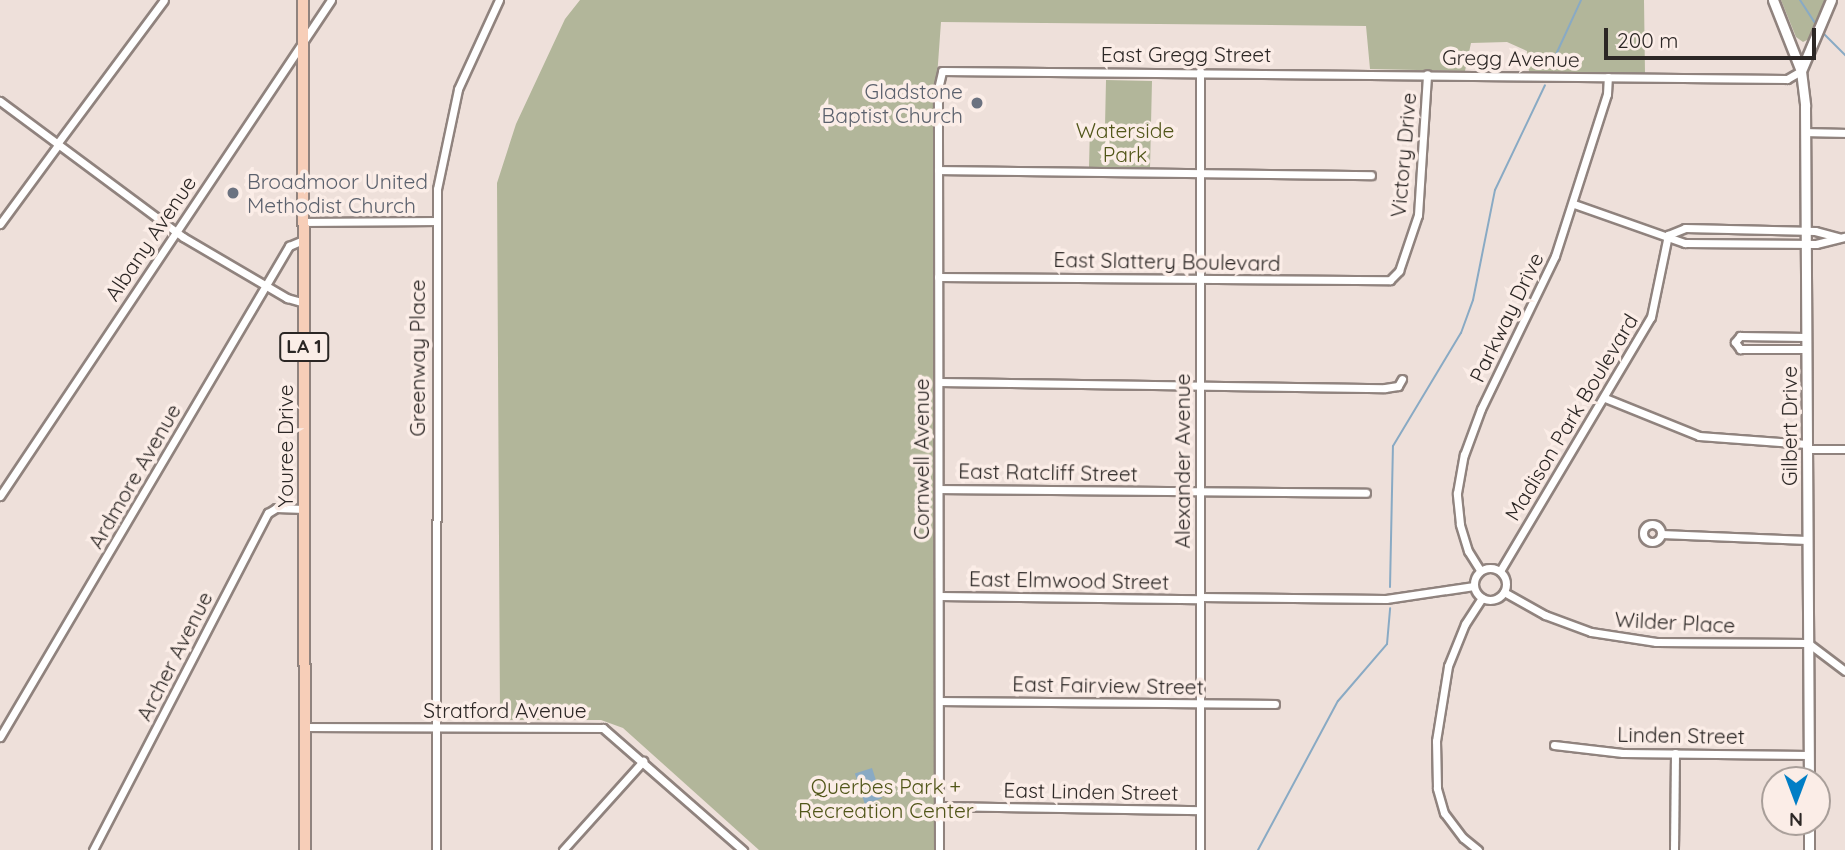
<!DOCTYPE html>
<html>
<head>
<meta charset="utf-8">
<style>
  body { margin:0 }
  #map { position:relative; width:1845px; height:850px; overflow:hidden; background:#eee0da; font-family:Quicksand,sans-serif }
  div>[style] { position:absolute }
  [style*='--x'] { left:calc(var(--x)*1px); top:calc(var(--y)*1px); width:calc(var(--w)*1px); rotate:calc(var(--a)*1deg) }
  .green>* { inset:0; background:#b2b69a }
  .water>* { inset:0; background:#89aac4; transform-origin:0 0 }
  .stream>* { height:2px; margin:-1px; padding:0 1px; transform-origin:1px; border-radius:1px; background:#89aac4 }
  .roads { filter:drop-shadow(2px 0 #90837e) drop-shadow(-2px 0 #90837e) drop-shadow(0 2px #90837e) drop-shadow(0 -2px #90837e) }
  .minor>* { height:7px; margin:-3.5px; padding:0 3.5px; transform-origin:3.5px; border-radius:3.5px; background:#fff }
  .minor>.ring { margin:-3.5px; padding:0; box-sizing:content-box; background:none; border:7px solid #fff; border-radius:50% }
  .tertiary>* { height:9px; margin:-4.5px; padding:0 4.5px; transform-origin:4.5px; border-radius:4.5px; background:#fff }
  .primary>* { height:10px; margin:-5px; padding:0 5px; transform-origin:5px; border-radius:5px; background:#f7ceb8 }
  .dots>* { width:19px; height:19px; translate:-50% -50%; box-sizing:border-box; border:4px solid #fbede7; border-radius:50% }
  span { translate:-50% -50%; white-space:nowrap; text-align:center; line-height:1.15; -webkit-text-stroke:7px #fbede7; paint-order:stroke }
  .shield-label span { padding:2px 5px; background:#fbede7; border:2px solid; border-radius:5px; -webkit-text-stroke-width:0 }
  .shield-label { font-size:19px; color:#2c2725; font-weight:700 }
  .street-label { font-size:21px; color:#2c2725 }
  .worship-label { font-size:21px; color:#5b616d }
  .right { translate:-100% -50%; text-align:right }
  .left { translate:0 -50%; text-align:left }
  .park-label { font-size:21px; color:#515619 }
  .north { position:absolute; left:1761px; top:766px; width:70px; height:70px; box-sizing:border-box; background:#fbede7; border:2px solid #a89e99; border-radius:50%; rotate:180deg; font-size:19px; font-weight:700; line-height:28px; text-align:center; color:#2c2725 }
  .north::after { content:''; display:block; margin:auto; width:24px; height:32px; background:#007ec6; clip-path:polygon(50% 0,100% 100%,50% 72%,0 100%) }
  .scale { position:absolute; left:1604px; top:28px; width:212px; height:32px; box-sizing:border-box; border:4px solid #2c2725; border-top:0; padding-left:9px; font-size:21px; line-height:24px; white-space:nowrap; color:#2c2725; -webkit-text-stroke:5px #fbede7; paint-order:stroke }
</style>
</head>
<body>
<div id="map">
  <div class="green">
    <i style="clip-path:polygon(580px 0,1644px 0,1645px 73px,1529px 72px,1527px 51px,1507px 42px,1471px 43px,1465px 71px,1370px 69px,1366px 26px,941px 22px,934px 119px,939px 850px,759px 850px,623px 728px,601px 720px,500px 720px,497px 183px,516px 124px,565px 19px)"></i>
    <i style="clip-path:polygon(1781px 0,1825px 0,1811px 38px,1803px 42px,1796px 37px)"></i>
    <i style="clip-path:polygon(1106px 80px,1152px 81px,1150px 168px,1089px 167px,1090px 126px,1105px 126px)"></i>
  </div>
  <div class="water">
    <i style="left:872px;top:768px;width:32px;height:18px;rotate:72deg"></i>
  </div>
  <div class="stream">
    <i style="--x:1800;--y:0;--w:30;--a:57"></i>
    <i style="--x:1822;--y:32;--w:33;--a:45"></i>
    <i style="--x:1553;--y:61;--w:67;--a:-65.3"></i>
    <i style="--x:1390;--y:587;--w:141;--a:-88.8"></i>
    <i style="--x:1393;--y:446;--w:132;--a:-59"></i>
    <i style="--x:1461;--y:333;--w:35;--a:-70"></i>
    <i style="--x:1473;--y:300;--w:112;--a:-78.7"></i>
    <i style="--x:1495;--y:190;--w:116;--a:-64.5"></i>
    <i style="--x:1258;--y:850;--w:169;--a:-61.8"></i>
    <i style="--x:1338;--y:701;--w:75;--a:-49.3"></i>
    <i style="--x:1387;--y:644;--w:36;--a:-85"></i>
  </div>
  <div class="roads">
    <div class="minor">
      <i style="--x:1200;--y:71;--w:779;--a:90"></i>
      <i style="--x:0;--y:101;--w:228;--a:36.6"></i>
      <i style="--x:183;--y:237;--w:121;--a:30.4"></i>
      <i style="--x:287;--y:298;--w:18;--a:16"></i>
      <i style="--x:1805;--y:132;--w:40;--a:1.4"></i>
      <i style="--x:57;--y:144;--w:179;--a:-53.4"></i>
      <i style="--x:938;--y:170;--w:433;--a:0.7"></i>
      <i style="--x:1574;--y:204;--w:118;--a:19.4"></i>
      <i style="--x:1685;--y:243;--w:131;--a:0.4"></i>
      <i style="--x:1816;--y:244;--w:30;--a:-14"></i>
      <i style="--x:304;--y:222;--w:131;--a:-0.4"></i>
      <i style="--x:0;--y:224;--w:98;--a:-53.7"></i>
      <i style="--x:938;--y:277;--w:452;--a:0.4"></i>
      <i style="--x:1390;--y:280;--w:13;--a:-45"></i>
      <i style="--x:1399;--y:271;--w:59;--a:-71.3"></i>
      <i style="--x:1418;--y:215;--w:141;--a:-86.3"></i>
      <i style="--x:1806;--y:337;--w:66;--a:-179.1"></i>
      <i style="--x:1740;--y:336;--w:8;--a:130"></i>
      <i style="--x:1735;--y:342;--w:9;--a:54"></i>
      <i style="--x:1740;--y:349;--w:66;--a:0"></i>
      <i style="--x:939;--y:382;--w:446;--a:0.8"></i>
      <i style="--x:1385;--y:388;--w:13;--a:-9"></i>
      <i style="--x:1398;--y:386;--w:8;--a:-60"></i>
      <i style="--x:1605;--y:398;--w:101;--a:22"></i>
      <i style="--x:1699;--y:436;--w:108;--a:4.2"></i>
      <i style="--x:1807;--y:449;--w:38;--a:0"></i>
      <i style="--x:939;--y:489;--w:427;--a:0.5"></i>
      <i style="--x:0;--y:496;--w:596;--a:-56.28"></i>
      <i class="ring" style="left:1643px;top:524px;width:11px;height:11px"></i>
      <i style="--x:1661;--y:534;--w:146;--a:2.4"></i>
      <i class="ring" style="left:1474px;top:568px;width:25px;height:25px"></i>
      <i style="--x:1480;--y:570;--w:22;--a:-122"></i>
      <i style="--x:1468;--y:551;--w:28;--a:-107"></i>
      <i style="--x:1460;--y:524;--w:31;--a:-96"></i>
      <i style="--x:1457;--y:493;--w:39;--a:-80"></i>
      <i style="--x:1464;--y:455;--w:49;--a:-69.7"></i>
      <i style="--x:1481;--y:409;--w:170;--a:-64.2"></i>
      <i style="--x:1555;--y:256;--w:170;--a:-72.2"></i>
      <i style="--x:1607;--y:94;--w:17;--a:-87"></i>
      <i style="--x:1500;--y:571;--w:295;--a:-59.3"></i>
      <i style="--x:1651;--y:317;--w:84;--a:-78.3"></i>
      <i style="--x:1668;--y:235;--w:18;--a:-22"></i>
      <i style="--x:1685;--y:228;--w:130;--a:1.3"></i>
      <i style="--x:1815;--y:231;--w:24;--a:15"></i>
      <i style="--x:1504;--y:592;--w:47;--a:29.3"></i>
      <i style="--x:1545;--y:615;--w:49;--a:20.3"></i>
      <i style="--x:1591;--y:632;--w:66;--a:8.7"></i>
      <i style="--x:1656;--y:642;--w:152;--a:0.4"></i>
      <i style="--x:1808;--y:643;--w:46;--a:37.1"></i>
      <i style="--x:939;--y:596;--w:261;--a:0.7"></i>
      <i style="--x:1200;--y:597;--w:186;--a:0.6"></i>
      <i style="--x:1386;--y:599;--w:89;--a:-8.4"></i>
      <i style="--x:940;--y:701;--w:335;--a:0.5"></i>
      <i style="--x:305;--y:727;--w:298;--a:0.2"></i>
      <i style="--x:603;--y:728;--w:186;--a:41.1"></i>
      <i style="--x:0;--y:737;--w:570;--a:-59.52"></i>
      <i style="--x:289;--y:246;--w:15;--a:-23"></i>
      <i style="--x:1554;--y:745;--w:69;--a:6.6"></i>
      <i style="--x:1623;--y:753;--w:186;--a:0.6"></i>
      <i style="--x:939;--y:806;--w:261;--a:0.9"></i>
      <i style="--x:93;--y:850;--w:380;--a:-62.6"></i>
      <i style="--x:268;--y:513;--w:9;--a:-32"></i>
      <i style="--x:276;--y:508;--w:28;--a:2"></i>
      <i style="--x:436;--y:850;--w:661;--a:-89.91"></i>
      <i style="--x:437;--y:189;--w:102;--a:-78.1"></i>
      <i style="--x:458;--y:89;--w:98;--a:-65.3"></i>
      <i style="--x:563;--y:850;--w:120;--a:-48"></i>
      <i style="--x:939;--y:850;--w:761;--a:-90.08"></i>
      <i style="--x:938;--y:89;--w:18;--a:-77"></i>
      <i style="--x:942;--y:71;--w:845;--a:0.54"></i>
      <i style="--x:1787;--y:79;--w:16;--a:-30"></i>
      <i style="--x:1478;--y:850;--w:19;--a:-141"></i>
      <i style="--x:1463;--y:838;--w:31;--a:-127"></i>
      <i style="--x:1444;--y:813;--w:26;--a:-106"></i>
      <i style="--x:1437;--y:788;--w:47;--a:-91.2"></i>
      <i style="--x:1436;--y:741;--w:76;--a:-80.9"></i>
      <i style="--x:1448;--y:666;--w:45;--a:-68"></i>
      <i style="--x:1465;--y:624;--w:31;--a:-57"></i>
      <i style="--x:1674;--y:850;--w:97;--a:-89.4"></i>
    </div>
    <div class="tertiary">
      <i style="--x:1773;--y:0;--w:76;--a:68.5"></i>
      <i style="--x:1801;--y:71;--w:35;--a:83"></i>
      <i style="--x:1805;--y:106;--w:674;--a:89.66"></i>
      <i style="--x:1801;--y:71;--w:77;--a:-67.1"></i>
      <i style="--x:1809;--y:822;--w:28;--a:90"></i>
    </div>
    <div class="primary">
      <i style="--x:303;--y:0;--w:850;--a:89.87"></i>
    </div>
  </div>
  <div class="dots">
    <i style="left:977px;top:103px;background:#6b7280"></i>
    <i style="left:233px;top:193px;background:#6b7280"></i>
  </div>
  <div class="shield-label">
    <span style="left:304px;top:347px">LA 1</span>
  </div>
  <div class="street-label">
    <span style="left:1186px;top:54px">East Gregg Street</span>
    <span style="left:1511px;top:58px;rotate:1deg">Gregg Avenue</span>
    <span style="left:1403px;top:155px;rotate:-85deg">Victory Drive</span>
    <span style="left:150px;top:238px;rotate:-56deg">Albany Avenue</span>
    <span style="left:1167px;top:261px;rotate:1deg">East Slattery Boulevard</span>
    <span style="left:1506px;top:317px;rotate:-64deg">Parkway Drive</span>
    <span style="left:417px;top:358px;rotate:-90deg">Greenway Place</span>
    <span style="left:1571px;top:417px;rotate:-59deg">Madison Park Boulevard</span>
    <span style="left:1789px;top:426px;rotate:-90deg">Gilbert Drive</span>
    <span style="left:285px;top:446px;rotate:-90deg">Youree Drive</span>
    <span style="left:921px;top:459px;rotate:-90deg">Cornwell Avenue</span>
    <span style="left:1182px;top:461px;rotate:-90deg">Alexander Avenue</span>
    <span style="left:1048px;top:472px;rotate:1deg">East Ratcliff Street</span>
    <span style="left:134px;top:476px;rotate:-60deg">Ardmore Avenue</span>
    <span style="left:1069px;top:580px;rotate:1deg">East Elmwood Street</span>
    <span style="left:1675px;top:622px;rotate:3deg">Wilder Place</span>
    <span style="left:174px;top:656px;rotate:-63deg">Archer Avenue</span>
    <span style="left:1108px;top:685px;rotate:1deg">East Fairview Street</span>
    <span style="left:505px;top:710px">Stratford Avenue</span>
    <span style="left:1681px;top:735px;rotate:1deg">Linden Street</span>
    <span style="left:1091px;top:791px;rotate:1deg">East Linden Street</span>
  </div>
  <div class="worship-label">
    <span class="right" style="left:963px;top:103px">Gladstone<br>Baptist Church</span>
    <span class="left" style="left:247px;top:193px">Broadmoor United<br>Methodist Church</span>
  </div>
  <div class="park-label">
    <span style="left:1125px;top:142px">Waterside<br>Park</span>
    <span style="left:886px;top:798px">Querbes Park +<br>Recreation Center</span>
  </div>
  <div class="north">N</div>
  <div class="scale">200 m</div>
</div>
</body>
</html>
